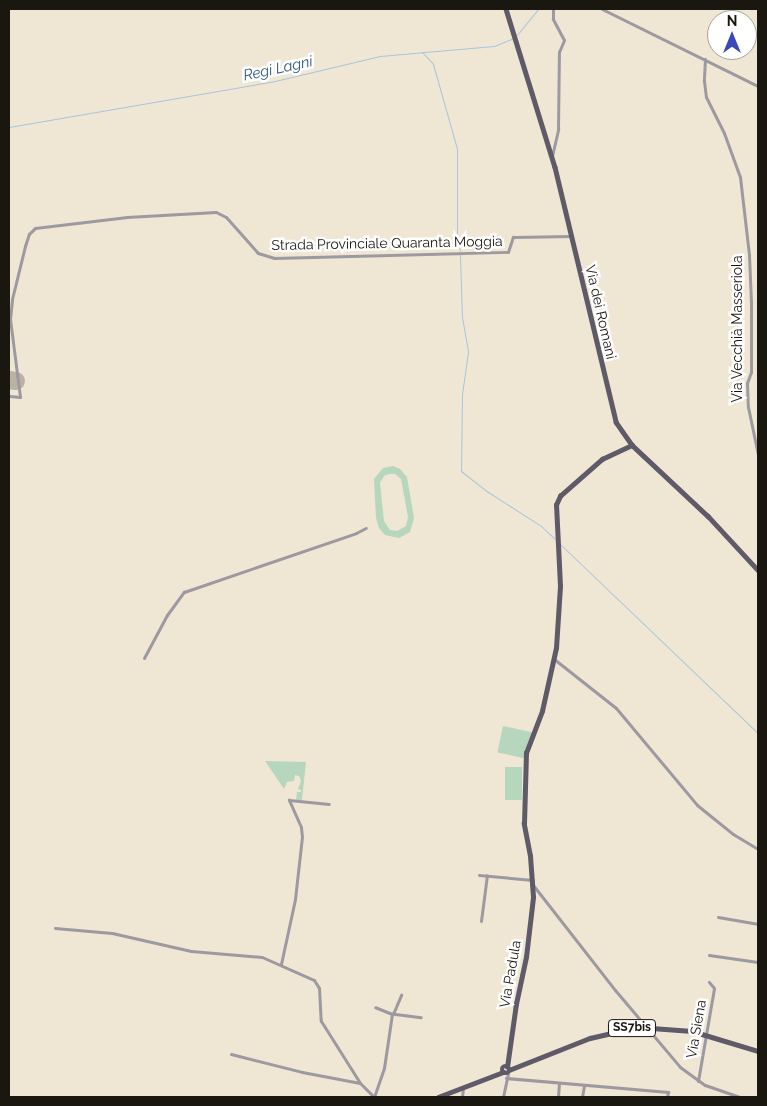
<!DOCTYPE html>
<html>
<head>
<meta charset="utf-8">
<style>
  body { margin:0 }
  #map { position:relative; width:767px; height:1106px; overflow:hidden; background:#f0e6d4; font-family:Raleway,sans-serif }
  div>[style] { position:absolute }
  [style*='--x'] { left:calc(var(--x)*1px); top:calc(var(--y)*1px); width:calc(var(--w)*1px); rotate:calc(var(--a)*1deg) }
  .green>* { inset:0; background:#b6d6be; transform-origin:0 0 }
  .stream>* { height:1px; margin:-0.5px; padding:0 0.5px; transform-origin:0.5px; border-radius:0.5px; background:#a7c5df }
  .runway>* { height:18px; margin:-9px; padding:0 9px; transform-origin:9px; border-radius:9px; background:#bab2a3 }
  .minor>* { height:3px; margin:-1.5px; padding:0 1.5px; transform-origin:1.5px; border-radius:1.5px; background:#9c99a1 }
  .major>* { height:4.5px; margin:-2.25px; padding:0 2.25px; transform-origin:2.25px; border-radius:2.25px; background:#5e5a67 }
  .major>.ring { margin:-2.25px; padding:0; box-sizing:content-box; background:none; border:4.5px solid #5e5a67; border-radius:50% }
  span { translate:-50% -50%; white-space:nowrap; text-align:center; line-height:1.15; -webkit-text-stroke:5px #fff; paint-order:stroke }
  .shield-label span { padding:1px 4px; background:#fff; border:1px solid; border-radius:4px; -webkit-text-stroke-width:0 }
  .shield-label { font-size:12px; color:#1a1610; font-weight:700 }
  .street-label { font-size:14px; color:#1a1610 }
  .water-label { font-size:15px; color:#2b597e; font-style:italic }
  .frame { position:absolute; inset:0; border:10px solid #1a1610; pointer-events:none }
  .north { position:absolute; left:707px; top:10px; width:50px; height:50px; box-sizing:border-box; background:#fff; border:1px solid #a3a29f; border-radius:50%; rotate:0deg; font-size:14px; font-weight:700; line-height:20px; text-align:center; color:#1a1610 }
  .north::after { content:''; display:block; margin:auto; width:18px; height:22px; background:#3a48bb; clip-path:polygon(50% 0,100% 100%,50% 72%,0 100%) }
</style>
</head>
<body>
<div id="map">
  <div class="green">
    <i style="clip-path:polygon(evenodd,393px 466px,400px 469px,407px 477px,414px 518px,410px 532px,399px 538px,385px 535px,379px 528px,376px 518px,374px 479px,383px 468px,393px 466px,389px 474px,395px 474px,401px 479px,408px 517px,406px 526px,397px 531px,390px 530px,384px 521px,380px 483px,384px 476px,389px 474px)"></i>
    <i style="left:503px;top:726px;width:30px;height:27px;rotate:12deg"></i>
    <i style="clip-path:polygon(265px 761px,306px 762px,302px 800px,296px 800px,297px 792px,301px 792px,301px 790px,298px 789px,301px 781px,299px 776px,295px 775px,294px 781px,287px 782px,284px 789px)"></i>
    <i style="left:505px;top:767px;width:17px;height:33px"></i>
  </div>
  <div class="stream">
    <i style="--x:517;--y:35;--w:33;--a:-51"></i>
    <i style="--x:422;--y:52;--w:16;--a:47"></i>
    <i style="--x:433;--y:64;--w:88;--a:74.2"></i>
    <i style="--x:457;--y:149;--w:89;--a:90"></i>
    <i style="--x:457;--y:238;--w:13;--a:77"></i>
    <i style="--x:9;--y:127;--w:270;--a:-9.8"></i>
    <i style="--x:275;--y:81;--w:108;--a:-13.4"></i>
    <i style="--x:380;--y:56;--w:114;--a:-5"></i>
    <i style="--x:494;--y:46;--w:22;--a:-22"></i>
    <i style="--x:460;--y:255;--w:62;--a:88.2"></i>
    <i style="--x:462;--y:317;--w:36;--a:80"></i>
    <i style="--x:468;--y:352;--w:42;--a:98.1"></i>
    <i style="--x:462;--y:394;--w:77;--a:90.7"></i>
    <i style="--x:461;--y:471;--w:31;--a:38"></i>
    <i style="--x:485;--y:490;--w:67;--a:32.7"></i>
    <i style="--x:541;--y:526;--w:19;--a:43"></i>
    <i style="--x:560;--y:544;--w:274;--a:43.7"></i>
  </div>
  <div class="runway">
    <i style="--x:9;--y:380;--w:7;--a:8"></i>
  </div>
  <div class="minor">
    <i style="--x:602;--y:9;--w:174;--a:26.3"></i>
    <i style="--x:705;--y:59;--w:22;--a:93"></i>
    <i style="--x:704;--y:81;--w:16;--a:83"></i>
    <i style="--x:706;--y:97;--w:40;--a:63.4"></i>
    <i style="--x:724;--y:133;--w:47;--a:70"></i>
    <i style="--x:740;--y:177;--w:79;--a:83.4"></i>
    <i style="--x:749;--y:255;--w:47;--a:87.6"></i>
    <i style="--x:751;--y:302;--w:70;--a:90"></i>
    <i style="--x:751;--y:372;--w:12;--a:110"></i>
    <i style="--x:747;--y:383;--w:24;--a:88"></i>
    <i style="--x:748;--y:407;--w:49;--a:78.2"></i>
    <i style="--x:552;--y:156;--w:28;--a:-77"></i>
    <i style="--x:558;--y:129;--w:77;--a:-89.3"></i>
    <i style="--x:559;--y:52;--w:13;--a:-67"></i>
    <i style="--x:564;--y:40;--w:24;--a:-118"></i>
    <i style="--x:553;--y:19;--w:10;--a:-90"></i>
    <i style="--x:9;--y:396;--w:11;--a:5"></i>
    <i style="--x:20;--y:397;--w:79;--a:-97.3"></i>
    <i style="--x:10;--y:319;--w:20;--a:-84"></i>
    <i style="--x:12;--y:299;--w:55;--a:-76.2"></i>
    <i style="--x:25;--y:246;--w:13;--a:-72"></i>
    <i style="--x:29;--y:234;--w:8;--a:-45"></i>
    <i style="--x:35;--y:228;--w:93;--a:-6.8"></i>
    <i style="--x:127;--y:217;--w:89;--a:-3.2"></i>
    <i style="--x:216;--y:212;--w:11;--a:27"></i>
    <i style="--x:226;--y:217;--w:48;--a:48.4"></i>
    <i style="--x:258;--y:253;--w:17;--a:17"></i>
    <i style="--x:274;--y:258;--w:234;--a:-1.5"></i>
    <i style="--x:508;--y:252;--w:16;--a:-72"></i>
    <i style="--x:513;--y:237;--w:59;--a:-1"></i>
    <i style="--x:144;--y:658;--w:49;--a:-61.9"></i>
    <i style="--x:167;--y:615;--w:29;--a:-54"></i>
    <i style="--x:184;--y:592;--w:182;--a:-18.9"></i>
    <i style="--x:356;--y:533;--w:11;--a:-27"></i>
    <i style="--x:554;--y:659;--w:79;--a:38.3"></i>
    <i style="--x:616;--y:708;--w:126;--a:50.1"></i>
    <i style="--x:697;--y:805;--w:46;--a:38.9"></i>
    <i style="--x:733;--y:834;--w:29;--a:31"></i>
    <i style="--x:479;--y:875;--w:54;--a:5.3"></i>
    <i style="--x:533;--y:885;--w:133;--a:52"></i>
    <i style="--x:615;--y:990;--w:101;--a:49.8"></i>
    <i style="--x:680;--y:1067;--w:31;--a:36"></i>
    <i style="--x:705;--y:1085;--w:36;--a:19"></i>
    <i style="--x:718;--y:917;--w:41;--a:9.9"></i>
    <i style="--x:481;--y:921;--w:46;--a:-82.6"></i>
    <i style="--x:55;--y:928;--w:57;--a:5"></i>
    <i style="--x:112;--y:933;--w:81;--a:12.8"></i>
    <i style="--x:191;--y:951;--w:71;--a:4.8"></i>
    <i style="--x:262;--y:957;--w:57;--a:23.9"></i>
    <i style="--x:314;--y:980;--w:9;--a:58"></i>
    <i style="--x:319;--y:988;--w:33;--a:87"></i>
    <i style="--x:321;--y:1021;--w:73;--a:57.8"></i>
    <i style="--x:360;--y:1083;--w:20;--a:45"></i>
    <i style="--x:709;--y:955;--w:49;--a:8.1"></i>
    <i style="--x:281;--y:964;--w:66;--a:-77.8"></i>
    <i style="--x:295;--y:899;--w:62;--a:-83.6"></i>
    <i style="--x:302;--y:837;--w:10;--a:-96"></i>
    <i style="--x:301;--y:827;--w:30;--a:-114"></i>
    <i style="--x:289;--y:800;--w:40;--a:5.7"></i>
    <i style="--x:393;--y:1014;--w:21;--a:-67"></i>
    <i style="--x:395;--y:1014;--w:26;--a:7"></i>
    <i style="--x:231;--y:1054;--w:73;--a:14.2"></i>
    <i style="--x:302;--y:1072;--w:59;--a:10.7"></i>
    <i style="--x:506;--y:1078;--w:163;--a:4.9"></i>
    <i style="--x:668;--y:1092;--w:5;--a:101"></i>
    <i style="--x:698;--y:1081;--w:94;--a:-80.2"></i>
    <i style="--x:714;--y:988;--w:8;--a:-130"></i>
    <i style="--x:374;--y:1097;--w:31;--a:-71"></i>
    <i style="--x:384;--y:1068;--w:55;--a:-81.6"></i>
    <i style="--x:392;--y:1014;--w:18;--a:-158"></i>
    <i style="--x:462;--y:1097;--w:9;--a:-84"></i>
    <i style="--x:503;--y:1097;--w:25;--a:-78"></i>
    <i style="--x:558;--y:1097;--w:13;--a:-86"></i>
    <i style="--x:582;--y:1097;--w:11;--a:-80"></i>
  </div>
  <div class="major">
    <i style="--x:506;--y:9;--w:165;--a:72.8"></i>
    <i style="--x:555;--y:167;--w:262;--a:76.5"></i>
    <i style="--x:616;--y:422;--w:28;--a:55"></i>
    <i style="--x:632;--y:445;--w:104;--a:43.1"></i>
    <i style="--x:708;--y:516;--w:74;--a:47.2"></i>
    <i class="ring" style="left:502.5px;top:1066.5px;width:2.5px;height:2.5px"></i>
    <i style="--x:507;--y:1067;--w:64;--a:-81.9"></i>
    <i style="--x:516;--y:1004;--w:48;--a:-78"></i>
    <i style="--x:526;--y:957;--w:60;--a:-83.3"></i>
    <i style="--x:533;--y:897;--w:41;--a:-94.2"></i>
    <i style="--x:530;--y:856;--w:33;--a:-101"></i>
    <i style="--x:524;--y:824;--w:71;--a:-88.4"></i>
    <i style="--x:526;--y:753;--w:45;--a:-69.1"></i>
    <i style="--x:542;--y:711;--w:65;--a:-77.5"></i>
    <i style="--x:556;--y:648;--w:62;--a:-86.3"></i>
    <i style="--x:560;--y:586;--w:81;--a:-92.8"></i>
    <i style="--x:556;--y:505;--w:10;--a:-66"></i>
    <i style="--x:560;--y:496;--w:56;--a:-41.4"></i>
    <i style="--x:602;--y:459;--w:33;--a:-25"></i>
    <i style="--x:509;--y:1070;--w:87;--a:-21.6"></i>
    <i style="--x:590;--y:1038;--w:49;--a:-12.9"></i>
    <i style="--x:638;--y:1027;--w:54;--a:4.2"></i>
    <i style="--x:692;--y:1031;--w:69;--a:16.9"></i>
    <i style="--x:438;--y:1097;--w:70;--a:-21"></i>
  </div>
  <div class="shield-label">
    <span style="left:632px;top:1028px">SS7bis</span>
  </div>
  <div class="street-label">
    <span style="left:387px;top:243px;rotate:-1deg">Strada Provinciale Quaranta Moggia</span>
    <span style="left:601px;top:312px;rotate:77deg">Via dei Romani</span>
    <span style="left:737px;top:329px;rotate:-90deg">Via Vecchià Masseriola</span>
    <span style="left:510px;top:974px;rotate:-80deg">Via Padula</span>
    <span style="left:696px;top:1029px;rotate:-80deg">Via Siena</span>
  </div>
  <div class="water-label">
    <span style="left:278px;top:69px;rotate:-12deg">Regi Lagni</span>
  </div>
  <div class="frame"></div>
  <div class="north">N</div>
</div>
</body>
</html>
